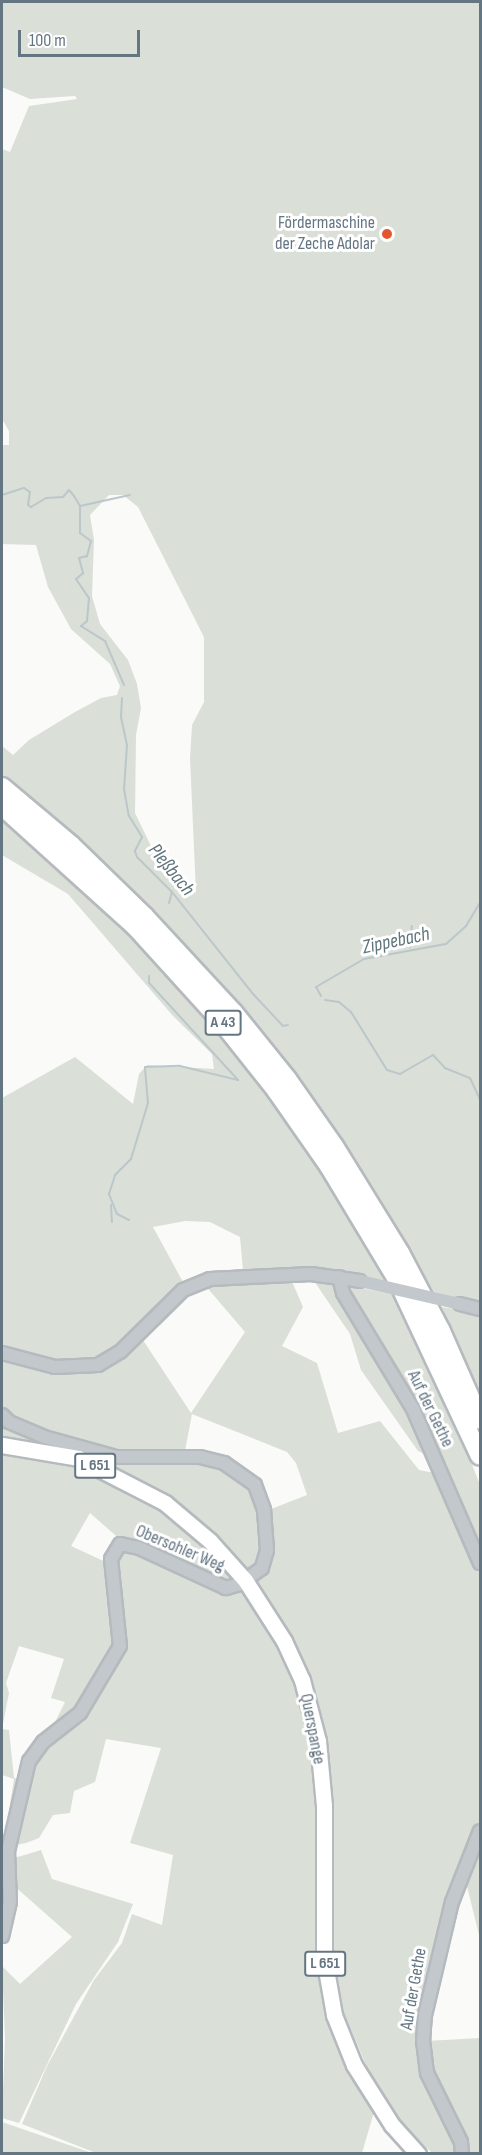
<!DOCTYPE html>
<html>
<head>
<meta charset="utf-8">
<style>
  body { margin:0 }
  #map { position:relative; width:482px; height:2155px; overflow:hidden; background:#fafaf8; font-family:"Sofia Sans Condensed",sans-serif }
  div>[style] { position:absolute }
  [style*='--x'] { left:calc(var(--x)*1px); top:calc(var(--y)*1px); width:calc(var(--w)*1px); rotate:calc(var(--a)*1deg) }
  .green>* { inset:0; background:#dadfd7 }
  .stream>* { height:2px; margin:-1px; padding:0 1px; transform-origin:1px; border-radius:1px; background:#bbc7cb }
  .roads { filter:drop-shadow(2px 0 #b5babe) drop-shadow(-2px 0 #b5babe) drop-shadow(0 2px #b5babe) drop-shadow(0 -2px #b5babe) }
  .minor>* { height:12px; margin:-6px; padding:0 6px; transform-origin:6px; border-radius:6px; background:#c3c8cc }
  .major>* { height:15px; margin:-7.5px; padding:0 7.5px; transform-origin:7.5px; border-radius:7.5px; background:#fff }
  .highway>* { height:18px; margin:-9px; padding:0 9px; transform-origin:9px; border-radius:9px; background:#fff }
  .minor-bridge>* { height:12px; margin:-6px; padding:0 6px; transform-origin:6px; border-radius:6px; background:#c3c8cc }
  .dots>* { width:16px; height:16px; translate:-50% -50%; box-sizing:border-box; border:3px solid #fff; border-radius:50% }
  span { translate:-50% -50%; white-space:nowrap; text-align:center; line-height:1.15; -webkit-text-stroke:6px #fff; paint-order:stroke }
  .shield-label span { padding:2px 4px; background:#fff; border:2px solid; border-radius:4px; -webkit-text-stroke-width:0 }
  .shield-label { font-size:16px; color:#657683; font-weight:700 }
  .poi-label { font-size:18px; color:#657683 }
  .right { translate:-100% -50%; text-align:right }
  .street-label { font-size:18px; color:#657683 }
  .water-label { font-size:20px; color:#60757c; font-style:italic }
  .frame { position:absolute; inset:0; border:3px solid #657683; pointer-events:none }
  .scale { position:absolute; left:18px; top:30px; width:122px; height:27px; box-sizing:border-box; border:3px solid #657683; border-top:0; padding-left:8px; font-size:18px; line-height:21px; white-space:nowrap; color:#657683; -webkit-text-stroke:4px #fff; paint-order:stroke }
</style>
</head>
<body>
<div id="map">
  <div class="green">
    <i style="clip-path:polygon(evenodd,2px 2px,480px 2px,480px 1304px,434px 1292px,307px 1092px,262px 1035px,170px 929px,61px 825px,2px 779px,2px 746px,13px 755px,29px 740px,75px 712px,101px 698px,117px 695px,120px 686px,110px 664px,71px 629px,48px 587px,36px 545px,2px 544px,2px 445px,9px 445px,9px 431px,2px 419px,2px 149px,10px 152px,29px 106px,77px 99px,75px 96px,30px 99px,2px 87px,2px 2px,109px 495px,123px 495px,138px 507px,204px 637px,204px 702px,192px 725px,190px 758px,196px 893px,152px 848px,135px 813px,136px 735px,141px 708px,137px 684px,128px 660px,100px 624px,92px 596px,94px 540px,90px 515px,109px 495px)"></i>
    <i style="clip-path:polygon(2px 818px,36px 844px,142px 949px,257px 1080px,332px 1188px,389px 1282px,289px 1268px,243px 1270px,240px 1237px,210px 1222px,185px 1221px,153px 1227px,183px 1282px,118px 1348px,97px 1361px,55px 1363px,2px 1348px,2px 1098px,75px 1057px,133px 1104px,139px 1074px,147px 1065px,214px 1069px,212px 1054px,173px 1016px,68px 894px,2px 855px)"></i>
    <i style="clip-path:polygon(290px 1277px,303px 1307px,282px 1346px,317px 1363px,338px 1433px,380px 1421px,419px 1470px,440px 1474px,480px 1571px,480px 1822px,476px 1842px,450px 1901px,422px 2041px,459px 2153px,432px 2153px,405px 2126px,372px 2079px,344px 2013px,331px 1944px,331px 1811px,321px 1723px,310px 1682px,289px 1633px,254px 1576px,264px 1570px,266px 1511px,307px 1495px,296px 1463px,287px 1452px,192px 1414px,184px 1456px,146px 1458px,43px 1435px,2px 1412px,2px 1359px,54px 1374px,81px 1373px,101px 1369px,141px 1337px,191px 1413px,245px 1332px,204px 1284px)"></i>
    <i style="clip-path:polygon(312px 1278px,395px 1295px,449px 1406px,480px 1485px,480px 1558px,438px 1460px,418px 1451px,361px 1370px,350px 1334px)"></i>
    <i style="clip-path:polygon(442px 1307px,480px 1313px,480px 1395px,476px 1384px)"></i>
    <i style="clip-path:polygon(2px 1418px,117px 1459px,199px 1460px,222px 1464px,254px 1486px,261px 1511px,262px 1558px,250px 1575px,210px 1532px,80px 1455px,32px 1442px,2px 1439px)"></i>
    <i style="clip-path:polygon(evenodd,2px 1448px,26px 1450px,78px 1465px,163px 1506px,237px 1580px,226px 1585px,211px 1581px,156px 1553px,123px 1542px,90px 1513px,71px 1546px,110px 1564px,121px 1545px,226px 1591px,240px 1586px,283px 1655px,309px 1729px,315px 1772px,322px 1996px,335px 2040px,374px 2112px,362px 2153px,96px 2153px,22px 2124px,47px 2066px,94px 1980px,122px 1943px,132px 1914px,162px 1925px,173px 1855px,130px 1843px,161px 1748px,106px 1739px,95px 1782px,74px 1791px,70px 1813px,53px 1815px,39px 1838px,26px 1843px,15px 1845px,14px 1829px,6px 1829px,14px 1779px,2px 1775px,2px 1448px,19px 1646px,64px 1659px,51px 1698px,65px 1702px,26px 1781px,14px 1778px,9px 1730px,2px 1729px,9px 1693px,6px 1683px,19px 1646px)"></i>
    <i style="clip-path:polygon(480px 1843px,480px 1939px,465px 1878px)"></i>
    <i style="clip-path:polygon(41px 1850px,52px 1879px,133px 1904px,118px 1942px,76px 2004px,19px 2123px,2px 2118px,5px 2038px,2px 1966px,20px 1984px,72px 1937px,12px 1884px,11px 1859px)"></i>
    <i style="clip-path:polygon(480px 2038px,480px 2153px,465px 2153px,431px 2071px,427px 2041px)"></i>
    <i style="clip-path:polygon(2px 2122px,92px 2153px,2px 2153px)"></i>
  </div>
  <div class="stream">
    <i style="--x:2;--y:495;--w:23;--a:-18"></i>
    <i style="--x:24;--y:488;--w:7;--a:34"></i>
    <i style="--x:30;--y:492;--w:13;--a:99"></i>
    <i style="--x:28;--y:505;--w:4;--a:34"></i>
    <i style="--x:31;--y:507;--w:17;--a:-31"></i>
    <i style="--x:46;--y:498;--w:17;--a:-3"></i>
    <i style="--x:63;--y:497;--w:9;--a:-49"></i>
    <i style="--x:69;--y:490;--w:8;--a:50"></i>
    <i style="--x:74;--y:496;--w:12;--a:59"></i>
    <i style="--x:80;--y:506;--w:27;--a:90"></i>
    <i style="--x:80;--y:533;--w:14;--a:36"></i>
    <i style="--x:91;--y:541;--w:16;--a:105"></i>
    <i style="--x:87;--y:556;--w:8;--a:166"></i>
    <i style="--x:79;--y:558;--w:16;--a:75"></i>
    <i style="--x:83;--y:573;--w:9;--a:139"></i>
    <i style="--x:76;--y:579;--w:23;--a:56"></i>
    <i style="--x:89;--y:598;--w:23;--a:95"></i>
    <i style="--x:87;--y:621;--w:8;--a:140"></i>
    <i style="--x:81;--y:626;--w:28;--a:32"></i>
    <i style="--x:105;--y:641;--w:48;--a:66.6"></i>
    <i style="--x:80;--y:506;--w:51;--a:-12.4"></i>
    <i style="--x:122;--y:698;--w:19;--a:93"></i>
    <i style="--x:121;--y:717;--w:29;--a:78"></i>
    <i style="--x:127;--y:745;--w:44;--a:93.9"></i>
    <i style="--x:124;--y:789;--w:27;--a:80"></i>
    <i style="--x:129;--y:816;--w:25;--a:58"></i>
    <i style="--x:142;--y:837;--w:16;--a:117"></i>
    <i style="--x:135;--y:851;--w:6;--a:72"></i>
    <i style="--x:137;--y:857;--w:49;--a:45"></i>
    <i style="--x:172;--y:892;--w:132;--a:51.5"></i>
    <i style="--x:254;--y:995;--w:42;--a:46.9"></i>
    <i style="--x:283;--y:1026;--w:5;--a:-11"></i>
    <i style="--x:169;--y:903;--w:11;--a:-75"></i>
    <i style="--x:410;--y:947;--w:21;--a:-85"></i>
    <i style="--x:321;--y:996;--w:10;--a:-119"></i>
    <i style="--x:316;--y:987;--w:56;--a:-30.3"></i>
    <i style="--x:364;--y:959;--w:83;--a:-10.4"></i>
    <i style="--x:446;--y:944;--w:27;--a:-42"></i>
    <i style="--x:466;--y:926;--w:27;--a:-59"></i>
    <i style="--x:325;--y:1000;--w:14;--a:8"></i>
    <i style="--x:339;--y:1002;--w:16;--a:40"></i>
    <i style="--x:351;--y:1012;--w:68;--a:58.2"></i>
    <i style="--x:387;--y:1070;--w:14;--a:17"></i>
    <i style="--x:400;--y:1074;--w:38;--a:-30"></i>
    <i style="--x:433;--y:1055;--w:18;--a:47"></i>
    <i style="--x:445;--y:1068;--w:27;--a:22"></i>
    <i style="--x:470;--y:1078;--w:23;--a:65"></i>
    <i style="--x:111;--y:1205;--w:17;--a:87"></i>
    <i style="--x:129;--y:1220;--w:13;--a:-153"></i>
    <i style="--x:117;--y:1214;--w:22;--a:-112"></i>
    <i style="--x:109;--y:1194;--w:20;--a:-72"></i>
    <i style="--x:115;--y:1175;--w:23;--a:-45"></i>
    <i style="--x:131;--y:1159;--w:59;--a:-73.1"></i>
    <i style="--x:148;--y:1103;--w:36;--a:-95"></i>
    <i style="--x:145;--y:1067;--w:35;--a:-2"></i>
    <i style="--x:180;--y:1066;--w:60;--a:13.6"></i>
    <i style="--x:238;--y:1080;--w:132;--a:-132.5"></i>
    <i style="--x:149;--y:983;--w:7;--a:-90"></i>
  </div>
  <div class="roads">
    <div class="minor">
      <i style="--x:339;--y:1277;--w:16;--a:76"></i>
      <i style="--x:343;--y:1293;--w:135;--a:58.9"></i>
      <i style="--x:413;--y:1409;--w:168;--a:66.5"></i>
      <i style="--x:460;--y:1304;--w:21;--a:14"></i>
      <i style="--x:2;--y:1353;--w:55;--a:14.8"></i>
      <i style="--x:55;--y:1367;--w:43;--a:-2.7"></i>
      <i style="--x:98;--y:1365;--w:26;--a:-31"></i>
      <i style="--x:120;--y:1352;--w:88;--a:-44.5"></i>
      <i style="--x:183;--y:1290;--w:29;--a:-22"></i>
      <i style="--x:210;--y:1279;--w:101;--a:-2.8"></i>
      <i style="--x:311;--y:1274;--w:49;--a:8.1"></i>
      <i style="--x:2;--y:1415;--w:10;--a:45"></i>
      <i style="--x:9;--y:1422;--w:38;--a:23"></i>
      <i style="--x:44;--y:1437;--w:75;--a:15.5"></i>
      <i style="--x:116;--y:1457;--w:84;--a:0"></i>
      <i style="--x:200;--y:1457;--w:25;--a:14"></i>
      <i style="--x:224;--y:1463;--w:38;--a:35"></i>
      <i style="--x:255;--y:1485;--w:27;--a:70"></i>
      <i style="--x:264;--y:1510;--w:40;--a:85.7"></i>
      <i style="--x:267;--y:1550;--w:19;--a:106"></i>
      <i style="--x:262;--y:1568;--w:27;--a:144"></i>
      <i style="--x:240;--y:1584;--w:15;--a:164"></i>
      <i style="--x:226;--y:1588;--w:96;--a:-155.3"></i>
      <i style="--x:139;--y:1548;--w:19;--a:-168"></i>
      <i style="--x:120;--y:1544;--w:17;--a:121"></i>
      <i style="--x:111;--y:1559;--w:87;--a:84.1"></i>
      <i style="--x:120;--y:1646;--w:78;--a:120.8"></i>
      <i style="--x:80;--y:1713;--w:47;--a:141.9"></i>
      <i style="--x:43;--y:1742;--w:24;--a:126"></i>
      <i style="--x:29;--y:1761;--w:92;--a:103.1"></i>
      <i style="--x:8;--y:1851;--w:51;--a:87.8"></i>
      <i style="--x:10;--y:1902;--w:35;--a:103"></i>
      <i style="--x:462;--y:2154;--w:12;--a:-95"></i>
      <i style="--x:461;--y:2142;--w:77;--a:-116.2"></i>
      <i style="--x:427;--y:2073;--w:31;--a:-97"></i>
      <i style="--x:423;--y:2042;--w:27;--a:-86"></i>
      <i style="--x:425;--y:2015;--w:116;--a:-76.6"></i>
      <i style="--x:452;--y:1902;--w:76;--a:-68.5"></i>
    </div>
    <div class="major">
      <i style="--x:2;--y:1445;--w:77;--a:9.7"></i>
      <i style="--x:78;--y:1458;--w:98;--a:27.3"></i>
      <i style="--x:165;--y:1503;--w:59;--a:40.2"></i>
      <i style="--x:210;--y:1541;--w:52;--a:48.1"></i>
      <i style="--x:245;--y:1580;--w:72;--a:57.4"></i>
      <i style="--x:284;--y:1641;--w:43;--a:65.2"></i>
      <i style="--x:302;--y:1680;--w:63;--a:75.3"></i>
      <i style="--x:318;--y:1741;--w:65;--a:84.7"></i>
      <i style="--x:324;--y:1806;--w:152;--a:90"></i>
      <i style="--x:324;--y:1958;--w:58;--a:80"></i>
      <i style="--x:334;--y:2015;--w:54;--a:68.2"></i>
      <i style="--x:354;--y:2065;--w:71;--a:57.7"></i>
      <i style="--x:392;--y:2125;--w:39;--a:48"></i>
    </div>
    <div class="highway">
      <i style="--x:2;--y:787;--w:90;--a:40"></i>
      <i style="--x:71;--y:845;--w:103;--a:44.2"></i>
      <i style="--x:145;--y:917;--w:129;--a:47.2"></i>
      <i style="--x:233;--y:1012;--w:86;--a:51.1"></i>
      <i style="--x:287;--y:1079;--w:82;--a:55"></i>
      <i style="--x:334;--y:1146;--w:126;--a:58.3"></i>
      <i style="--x:400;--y:1253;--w:88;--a:62.3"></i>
      <i style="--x:441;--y:1331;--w:97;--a:66.3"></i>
      <i style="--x:2;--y:806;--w:179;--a:42.1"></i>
      <i style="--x:135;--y:926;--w:130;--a:47.8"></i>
      <i style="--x:222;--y:1022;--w:87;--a:51.5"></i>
      <i style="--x:276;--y:1090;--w:93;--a:55.1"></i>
      <i style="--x:329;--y:1166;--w:132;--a:59"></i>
      <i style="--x:397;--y:1279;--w:195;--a:64.9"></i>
    </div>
  </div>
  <div class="minor-bridge">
    <i style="--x:360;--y:1281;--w:103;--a:13"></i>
  </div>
  <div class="dots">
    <i style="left:387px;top:234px;background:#e4572e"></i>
  </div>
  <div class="shield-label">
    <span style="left:223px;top:1023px">A 43</span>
    <span style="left:95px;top:1466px">L 651</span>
    <span style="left:325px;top:1964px">L 651</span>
  </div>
  <div class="poi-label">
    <span class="right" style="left:375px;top:234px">Fördermaschine<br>der Zeche Adolar</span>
  </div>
  <div class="street-label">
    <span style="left:430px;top:1409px;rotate:64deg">Auf der Gethe</span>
    <span style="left:180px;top:1549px;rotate:23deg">Obersohler Weg</span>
    <span style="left:312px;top:1729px;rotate:79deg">Querspange</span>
    <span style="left:414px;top:1989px;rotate:-80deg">Auf der Gethe</span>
  </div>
  <div class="water-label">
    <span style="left:171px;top:870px;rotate:51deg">Pleßbach</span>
    <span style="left:396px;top:941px;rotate:-12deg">Zippebach</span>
  </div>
  <div class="frame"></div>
  <div class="scale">100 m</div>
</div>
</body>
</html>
